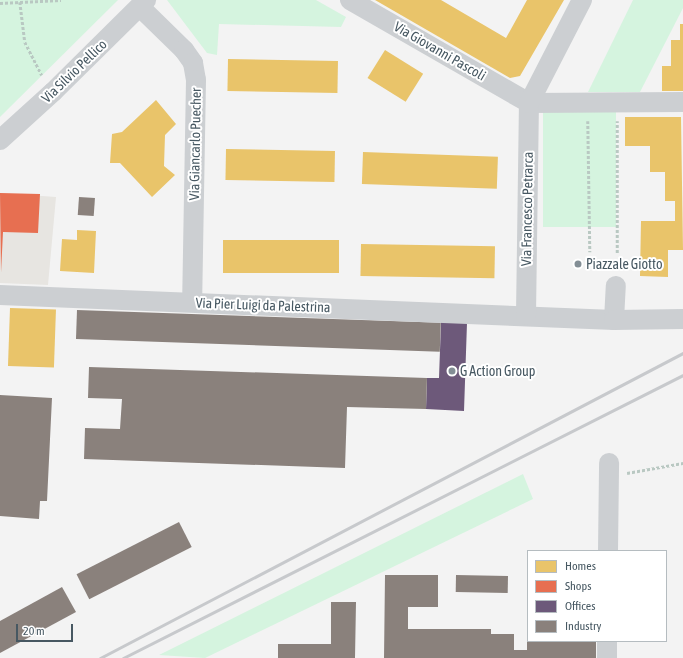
<!DOCTYPE html>
<html>
<head>
<meta charset="utf-8">
<style>
  body { margin:0 }
  #map { position:relative; width:683px; height:658px; overflow:hidden; background:#f3f3f3; font-family:"Asap Condensed",sans-serif }
  div>[style] { position:absolute }
  [style*='--x'] { left:calc(var(--x)*1px); top:calc(var(--y)*1px); width:calc(var(--w)*1px); rotate:calc(var(--a)*1deg) }
  .commercial>* { inset:0; background:#e7e5e1 }
  .green>* { inset:0; background:#d5f4df; transform-origin:0 0 }
  .homes>* { inset:0; background:#e9c46a; transform-origin:0 0 }
  .shops>* { inset:0; background:#e76f51 }
  .offices>* { inset:0; background:#6d597a }
  .industry>* { inset:0; background:#8a817c; transform-origin:0 0 }
  .path>* { height:2.5px; margin-top:-1.25px; transform-origin:0; background:repeating-linear-gradient(90deg,#b9c8c2 0 3px,transparent 0 5px) }
  .minor>* { height:20px; margin:-10px; padding:0 10px; transform-origin:10px; border-radius:10px; background:#cccfd2 }
  .rail>* { height:3px; margin:-1.5px; padding:0 1.5px; transform-origin:1.5px; border-radius:1.5px; background:#c7c9cc }
  .dots>* { width:11px; height:11px; translate:-50% -50%; box-sizing:border-box; border:2px solid #fff; border-radius:50% }
  span { translate:-50% -50%; white-space:nowrap; text-align:center; line-height:1.15; -webkit-text-stroke:4px #fff; paint-order:stroke }
  .street-label { font-size:14px; color:#475862 }
  .poi-label { font-size:14px; color:#475862 }
  .left { translate:0 -50%; text-align:left }
  .legend { position:absolute; left:527px; top:550px; width:140px; height:92px; box-sizing:border-box; background:#fff; border:1px solid #b5bcc0; margin:0; padding:5px 7px; list-style:none; font-size:12px; color:#475862 }
  .legend li { display:flex; align-items:center; gap:8px; height:20px }
  .legend b { width:20px; border:1px solid #b5bcc0 }
  .scale { position:absolute; left:16px; top:624px; width:57px; height:18px; box-sizing:border-box; border:2px solid #475862; border-top:0; padding-left:5px; font-size:12px; line-height:14px; white-space:nowrap; color:#475862; -webkit-text-stroke:3px #fff; paint-order:stroke }
</style>
</head>
<body>
<div id="map">
  <div class="commercial">
    <i style="clip-path:polygon(0 193px,56px 197px,48px 285px,0 283px)"></i>
  </div>
  <div class="green">
    <i style="clip-path:polygon(0 0,118px 0,0 117px)"></i>
    <i style="clip-path:polygon(167px 0,316px 0,346px 17px,341px 27px,219px 24px,217px 55px,207px 53px)"></i>
    <i style="clip-path:polygon(633px 0,683px 0,683px 8px,640px 92px,588px 92px)"></i>
    <i style="left:616px;top:111px;width:116px;height:73px;rotate:90deg"></i>
    <i style="clip-path:polygon(523px 474px,533px 499px,205px 658px,159px 655px)"></i>
  </div>
  <div class="homes">
    <i style="clip-path:polygon(375px 0,441px 0,506px 38px,527px 0,564px 0,520px 76px,510px 78px)"></i>
    <i style="clip-path:polygon(680px 24px,683px 24px,683px 91px,662px 91px,662px 66px,671px 66px,671px 40px,680px 40px)"></i>
    <i style="left:385px;top:50px;width:45px;height:33px;rotate:32deg"></i>
    <i style="left:228px;top:59px;width:110px;height:32px;rotate:1deg"></i>
    <i style="clip-path:polygon(156px 100px,176px 124px,165px 135px,164px 166px,175px 175px,152px 197px,120px 163px,110px 163px,112px 134px,122px 132px)"></i>
    <i style="clip-path:polygon(625px 117px,681px 117px,683px 250px,668px 250px,668px 277px,640px 276px,641px 221px,675px 221px,675px 201px,665px 201px,665px 172px,650px 172px,650px 146px,625px 146px)"></i>
    <i style="left:226px;top:149px;width:109px;height:31px;rotate:1deg"></i>
    <i style="left:363px;top:152px;width:135px;height:32px;rotate:2deg"></i>
    <i style="clip-path:polygon(77px 230px,96px 231px,94px 273px,60px 271px,62px 239px,77px 240px)"></i>
    <i style="left:223px;top:240px;width:116px;height:33px"></i>
    <i style="left:361px;top:244px;width:134px;height:32px;rotate:1deg"></i>
    <i style="left:10px;top:308px;width:46px;height:58px;rotate:2deg"></i>
  </div>
  <div class="shops">
    <i style="clip-path:polygon(0 193px,40px 194px,38px 233px,3px 232px,1px 273px)"></i>
  </div>
  <div class="offices">
    <i style="clip-path:polygon(441px 322px,467px 323px,464px 411px,426px 409px,427px 378px,439px 378px)"></i>
  </div>
  <div class="industry">
    <i style="left:79px;top:197px;width:16px;height:18px;rotate:4deg"></i>
    <i style="left:77px;top:310px;width:364px;height:29px;rotate:2deg"></i>
    <i style="clip-path:polygon(89px 367px,427px 378px,426px 409px,347px 407px,345px 468px,84px 459px,85px 428px,120px 429px,122px 399px,88px 398px)"></i>
    <i style="clip-path:polygon(0 395px,52px 398px,47px 501px,40px 501px,39px 519px,0 516px)"></i>
    <i style="left:179px;top:522px;width:28px;height:115px;rotate:63deg"></i>
    <i style="clip-path:polygon(385px 575px,438px 575px,438px 607px,408px 607px,408px 629px,491px 629px,491px 634px,514px 634px,514px 650px,527px 650px,527px 641px,596px 641px,596px 658px,384px 658px)"></i>
    <i style="left:456px;top:575px;width:52px;height:17px;rotate:1deg"></i>
    <i style="clip-path:polygon(62px 587px,76px 612px,0 653px,0 621px)"></i>
    <i style="clip-path:polygon(331px 602px,356px 602px,355px 658px,278px 658px,278px 644px,331px 644px)"></i>
  </div>
  <div class="path">
    <i style="--x:20;--y:2;--w:40;--a:82.9"></i>
    <i style="--x:25;--y:42;--w:37;--a:63"></i>
    <i style="--x:0;--y:3;--w:61;--a:-2.8"></i>
    <i style="--x:588;--y:121;--w:131;--a:89.1"></i>
    <i style="--x:617;--y:253;--w:132;--a:-90"></i>
    <i style="--x:627;--y:473;--w:57;--a:-10.1"></i>
  </div>
  <div class="minor">
    <i style="--x:350;--y:0;--w:207;--a:29.9"></i>
    <i style="--x:529;--y:103;--w:154;--a:-0.4"></i>
    <i style="--x:140;--y:7;--w:62;--a:44.3"></i>
    <i style="--x:184;--y:50;--w:16;--a:55"></i>
    <i style="--x:193;--y:63;--w:17;--a:80"></i>
    <i style="--x:196;--y:80;--w:222;--a:91"></i>
    <i style="--x:0;--y:140;--w:72;--a:-42.2"></i>
    <i style="--x:53;--y:92;--w:131;--a:-44.7"></i>
    <i style="--x:0;--y:295;--w:615;--a:2.33"></i>
    <i style="--x:614;--y:320;--w:34;--a:-87"></i>
    <i style="--x:526;--y:315;--w:212;--a:-89.2"></i>
    <i style="--x:529;--y:103;--w:116;--a:-62.8"></i>
    <i style="--x:614;--y:320;--w:69;--a:-0.8"></i>
    <i style="--x:608;--y:551;--w:88;--a:-89.3"></i>
    <i style="--x:607;--y:658;--w:17;--a:-90"></i>
  </div>
  <div class="rail">
    <i style="--x:100;--y:658;--w:658;--a:-27.62"></i>
    <i style="--x:123;--y:658;--w:627;--a:-26.81"></i>
  </div>
  <div class="dots">
    <i style="left:578px;top:264px;background:#838e95"></i>
    <i style="left:452px;top:371px;background:#838e95"></i>
  </div>
  <div class="street-label">
    <span style="left:440px;top:51px;rotate:30deg">Via Giovanni Pascoli</span>
    <span style="left:74px;top:71px;rotate:-44deg">Via Silvio Pellico</span>
    <span style="left:195px;top:144px;rotate:-89deg">Via Giancarlo Puecher</span>
    <span style="left:527px;top:209px;rotate:-89deg">Via Francesco Petrarca</span>
    <span style="left:263px;top:305px;rotate:2deg">Via Pier Luigi da Palestrina</span>
  </div>
  <div class="poi-label">
    <span class="left" style="left:586px;top:264px">Piazzale Giotto</span>
    <span class="left" style="left:460px;top:371px">G Action Group</span>
  </div>
  <ul class="legend">
  <li><b style="height:11px;background:#e9c46a"></b>Homes</li>
  <li><b style="height:11px;background:#e76f51"></b>Shops</li>
  <li><b style="height:11px;background:#6d597a"></b>Offices</li>
  <li><b style="height:11px;background:#8a817c"></b>Industry</li>
  </ul>
  <div class="scale">20 m</div>
</div>
</body>
</html>
